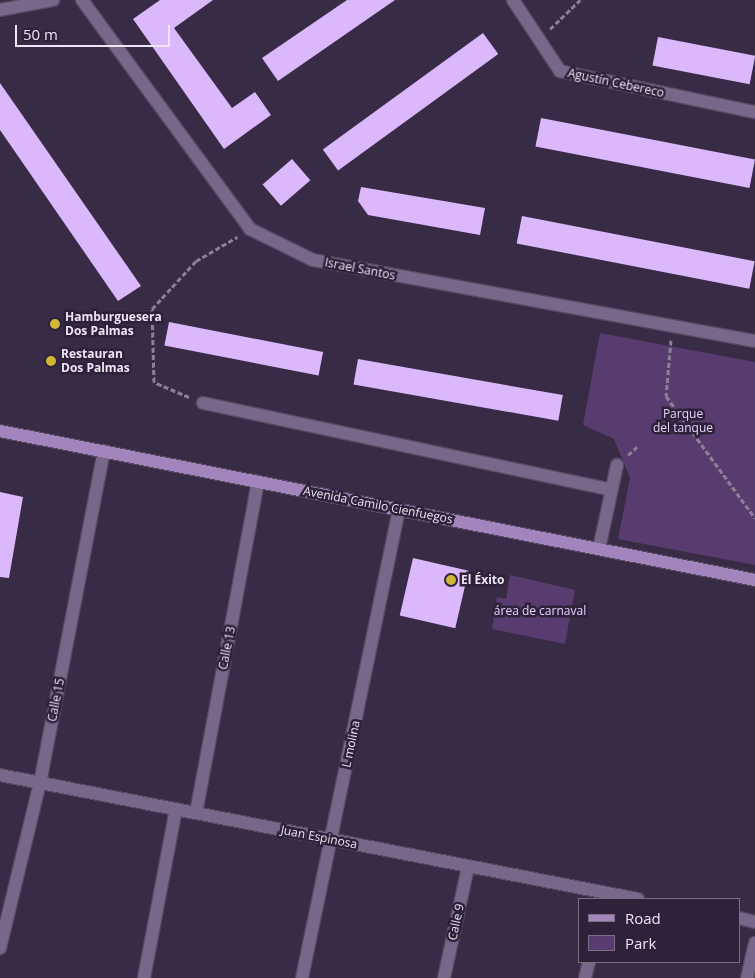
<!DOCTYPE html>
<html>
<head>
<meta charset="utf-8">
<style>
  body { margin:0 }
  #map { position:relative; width:755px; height:978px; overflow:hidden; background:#382b45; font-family:"Open Sans",sans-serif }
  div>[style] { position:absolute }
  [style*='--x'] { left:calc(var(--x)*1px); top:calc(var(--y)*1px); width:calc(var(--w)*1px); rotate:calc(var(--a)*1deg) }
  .green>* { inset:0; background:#583c6f }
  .building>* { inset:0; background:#dbb7fc; transform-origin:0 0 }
  .path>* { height:3px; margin-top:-1.5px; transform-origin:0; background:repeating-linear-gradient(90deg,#8b8096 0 5px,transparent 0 7.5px) }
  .roads { filter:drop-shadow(1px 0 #554961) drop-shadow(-1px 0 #554961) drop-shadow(0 1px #554961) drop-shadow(0 -1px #554961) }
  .service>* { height:12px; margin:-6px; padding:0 6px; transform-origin:6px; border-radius:6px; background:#79678a }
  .minor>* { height:12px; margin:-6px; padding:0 6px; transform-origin:6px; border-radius:6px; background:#79678a }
  .secondary>* { height:12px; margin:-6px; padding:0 6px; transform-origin:6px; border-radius:6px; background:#a285bc }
  .dots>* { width:14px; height:14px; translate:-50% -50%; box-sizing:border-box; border:2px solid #2e213a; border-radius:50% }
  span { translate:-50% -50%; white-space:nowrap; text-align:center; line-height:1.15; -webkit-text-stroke:5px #2e213a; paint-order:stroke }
  .street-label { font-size:12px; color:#eee5f6 }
  .poi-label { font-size:12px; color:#eee5f6; font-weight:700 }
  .left { translate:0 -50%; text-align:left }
  .park-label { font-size:12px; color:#e7d1fc }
  .legend { position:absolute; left:578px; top:898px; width:162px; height:65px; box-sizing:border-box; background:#2e213a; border:1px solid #7b6f85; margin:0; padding:6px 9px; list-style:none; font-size:15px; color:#eee5f6 }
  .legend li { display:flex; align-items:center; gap:10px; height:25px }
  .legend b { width:25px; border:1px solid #7b6f85 }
  .scale { position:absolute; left:15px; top:25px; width:155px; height:22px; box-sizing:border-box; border:2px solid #eee5f6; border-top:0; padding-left:6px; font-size:15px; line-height:18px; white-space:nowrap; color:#eee5f6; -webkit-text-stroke:4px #2e213a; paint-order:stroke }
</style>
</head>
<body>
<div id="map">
  <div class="green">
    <i style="clip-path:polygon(600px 333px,755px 362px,755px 565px,618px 539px,630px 478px,614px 439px,583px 425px)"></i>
    <i style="clip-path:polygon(510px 575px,575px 590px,565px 644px,492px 629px,497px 597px,506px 599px)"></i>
  </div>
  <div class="building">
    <i style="clip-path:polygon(160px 0,213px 0,174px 28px,232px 108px,255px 92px,271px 115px,224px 149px,133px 19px)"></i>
    <i style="clip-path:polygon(347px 0,395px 0,278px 81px,262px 58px)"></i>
    <i style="left:483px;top:33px;width:26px;height:198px;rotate:54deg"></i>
    <i style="left:658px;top:37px;width:99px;height:29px;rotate:11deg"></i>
    <i style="clip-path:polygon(0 83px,141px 286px,118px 301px,0 130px)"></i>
    <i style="left:541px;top:118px;width:218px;height:29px;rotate:11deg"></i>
    <i style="left:292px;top:159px;width:28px;height:39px;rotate:49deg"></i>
    <i style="clip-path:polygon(361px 187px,485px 208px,480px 235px,368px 215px,358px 201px)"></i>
    <i style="left:522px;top:216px;width:237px;height:28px;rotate:11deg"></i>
    <i style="left:169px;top:322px;width:157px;height:24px;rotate:11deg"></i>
    <i style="left:358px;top:359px;width:208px;height:26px;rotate:10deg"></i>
    <i style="clip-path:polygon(0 492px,23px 497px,9px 578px,0 577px)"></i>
    <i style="left:413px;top:558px;width:57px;height:59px;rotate:13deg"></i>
  </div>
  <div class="path">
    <i style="--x:550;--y:29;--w:42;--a:-44"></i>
    <i style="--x:671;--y:340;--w:56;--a:95.1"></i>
    <i style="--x:666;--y:396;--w:151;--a:53.9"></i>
    <i style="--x:189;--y:397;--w:38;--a:-157"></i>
    <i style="--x:154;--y:382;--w:73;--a:-91.6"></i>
    <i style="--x:152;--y:309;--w:65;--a:-47.5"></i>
    <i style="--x:196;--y:261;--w:48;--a:-30.3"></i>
    <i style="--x:628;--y:455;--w:12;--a:-42"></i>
  </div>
  <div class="roads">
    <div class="service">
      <i style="--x:203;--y:403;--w:417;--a:12"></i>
      <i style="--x:599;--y:549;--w:86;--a:-77.9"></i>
    </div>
    <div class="minor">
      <i style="--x:82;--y:0;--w:284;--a:53.7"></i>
      <i style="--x:250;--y:229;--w:70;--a:26.2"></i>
      <i style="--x:313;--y:260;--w:449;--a:10.4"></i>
      <i style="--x:513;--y:0;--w:85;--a:56.5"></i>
      <i style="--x:560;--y:71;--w:199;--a:11.9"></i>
      <i style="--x:0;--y:10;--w:54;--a:-10.7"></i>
      <i style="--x:0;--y:775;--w:650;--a:11"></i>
      <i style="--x:196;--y:813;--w:337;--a:-79.4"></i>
      <i style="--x:739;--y:918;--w:16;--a:14"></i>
      <i style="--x:0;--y:948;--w:170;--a:-76.4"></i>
      <i style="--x:40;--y:783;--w:338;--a:-79.1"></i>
      <i style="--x:144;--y:978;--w:172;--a:-79.3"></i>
      <i style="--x:302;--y:978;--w:478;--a:-78.3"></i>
      <i style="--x:444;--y:978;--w:114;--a:-77.8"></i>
      <i style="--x:585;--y:978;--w:16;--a:-76"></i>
      <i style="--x:747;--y:978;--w:36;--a:-77"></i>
    </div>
    <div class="secondary">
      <i style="--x:0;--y:431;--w:770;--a:11.16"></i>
    </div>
  </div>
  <div class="dots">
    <i style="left:55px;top:324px;background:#d0b736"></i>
    <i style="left:51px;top:361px;background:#d0b736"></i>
    <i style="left:451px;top:580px;background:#d0b736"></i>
  </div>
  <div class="street-label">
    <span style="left:616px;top:83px;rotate:12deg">Agustín Cebereco</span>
    <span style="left:360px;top:269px;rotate:11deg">Israel Santos</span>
    <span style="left:378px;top:505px;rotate:11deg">Avenida Camilo Cienfuegos</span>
    <span style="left:227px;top:648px;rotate:-79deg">Calle 13</span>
    <span style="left:56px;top:700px;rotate:-79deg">Calle 15</span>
    <span style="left:351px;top:744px;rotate:-78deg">L molina</span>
    <span style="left:319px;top:837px;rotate:11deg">Juan Espinosa</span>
    <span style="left:456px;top:922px;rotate:-78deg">Calle 9</span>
  </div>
  <div class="poi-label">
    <span class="left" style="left:65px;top:324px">Hamburguesera<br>Dos Palmas</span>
    <span class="left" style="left:61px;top:361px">Restauran<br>Dos Palmas</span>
    <span class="left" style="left:461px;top:580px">El Éxito</span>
  </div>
  <div class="park-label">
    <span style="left:683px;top:421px">Parque<br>del tanque</span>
    <span style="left:540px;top:611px">área de carnaval</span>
  </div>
  <ul class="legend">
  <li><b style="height:6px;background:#a285bc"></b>Road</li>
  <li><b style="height:14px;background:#583c6f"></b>Park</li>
  </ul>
  <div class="scale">50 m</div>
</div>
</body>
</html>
